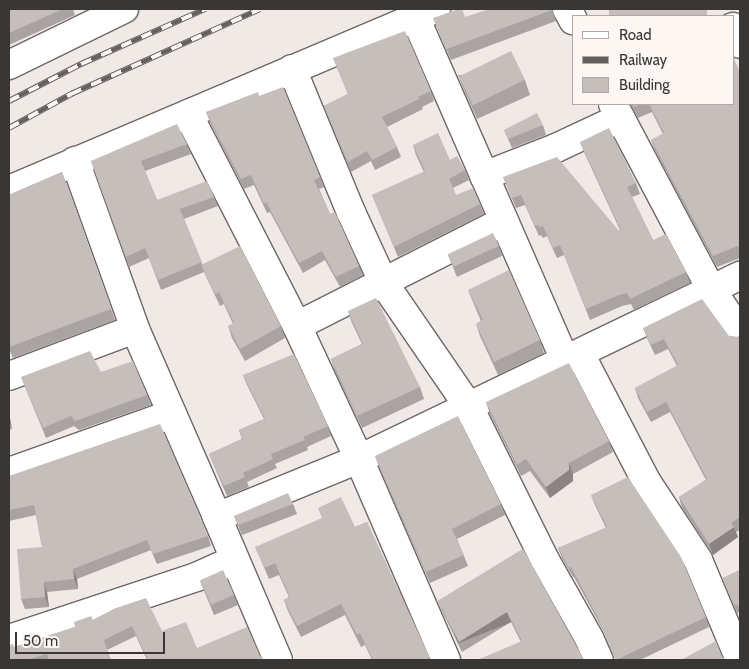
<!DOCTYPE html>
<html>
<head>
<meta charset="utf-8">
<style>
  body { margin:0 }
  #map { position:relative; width:749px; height:669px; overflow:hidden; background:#f0e9e6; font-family:Cabin,sans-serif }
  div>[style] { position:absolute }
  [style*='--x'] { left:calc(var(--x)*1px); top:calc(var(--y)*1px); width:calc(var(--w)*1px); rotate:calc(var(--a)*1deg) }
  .roads { filter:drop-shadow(1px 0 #6d6764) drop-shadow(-1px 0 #6d6764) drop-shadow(0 1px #6d6764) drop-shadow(0 -1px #6d6764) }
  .minor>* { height:28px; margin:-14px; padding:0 14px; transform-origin:14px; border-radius:14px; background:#fff }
  .rail>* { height:5.5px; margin-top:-2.75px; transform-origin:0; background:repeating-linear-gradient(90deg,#fdf6f3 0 11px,#63605e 0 22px); box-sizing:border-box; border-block:1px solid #63605e }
  .wall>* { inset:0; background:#a9a3a1 }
  .shaded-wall>* { inset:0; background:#8a8583; transform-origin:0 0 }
  .building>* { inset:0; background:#c5bebb; transform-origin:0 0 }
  span { translate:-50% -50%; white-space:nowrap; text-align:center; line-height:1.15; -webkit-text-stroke:4px #fdf6f3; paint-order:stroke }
  .frame { position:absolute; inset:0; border:10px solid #393735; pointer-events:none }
  .legend { position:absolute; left:572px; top:15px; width:162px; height:90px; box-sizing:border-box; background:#fdf6f3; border:1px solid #afaaa7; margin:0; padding:6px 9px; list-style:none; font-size:15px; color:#393735 }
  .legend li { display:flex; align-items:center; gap:10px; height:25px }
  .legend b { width:25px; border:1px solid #afaaa7 }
  .scale { position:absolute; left:15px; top:632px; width:150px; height:22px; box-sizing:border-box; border:2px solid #393735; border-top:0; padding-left:6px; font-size:15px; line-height:18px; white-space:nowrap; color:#393735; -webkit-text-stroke:4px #fdf6f3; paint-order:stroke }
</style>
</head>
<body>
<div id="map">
  <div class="roads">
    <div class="minor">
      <i style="--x:567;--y:9;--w:13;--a:61"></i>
      <i style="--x:415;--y:17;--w:375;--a:66.4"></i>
      <i style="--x:733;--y:27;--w:18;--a:68"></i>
      <i style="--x:9;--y:65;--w:128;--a:-26"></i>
      <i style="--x:292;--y:69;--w:155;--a:67.6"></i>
      <i style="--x:351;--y:212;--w:77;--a:65.4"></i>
      <i style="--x:383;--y:282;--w:152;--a:55.5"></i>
      <i style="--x:469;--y:407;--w:171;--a:63.6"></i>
      <i style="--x:545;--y:560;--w:90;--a:60.6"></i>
      <i style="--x:589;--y:638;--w:24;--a:66"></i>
      <i style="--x:613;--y:104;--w:209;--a:62.1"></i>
      <i style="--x:711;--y:289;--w:52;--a:56"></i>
      <i style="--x:188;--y:114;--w:238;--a:62.8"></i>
      <i style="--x:297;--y:326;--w:147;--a:65"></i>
      <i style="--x:359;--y:459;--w:219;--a:66.6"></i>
      <i style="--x:75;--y:161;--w:178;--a:70.3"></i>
      <i style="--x:135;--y:329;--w:205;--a:66.4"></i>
      <i style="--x:484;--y:176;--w:77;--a:-21.3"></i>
      <i style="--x:556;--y:148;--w:71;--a:-25.1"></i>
      <i style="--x:9;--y:190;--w:464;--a:-23"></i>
      <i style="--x:297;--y:326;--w:232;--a:-26.9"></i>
      <i style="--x:580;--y:354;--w:143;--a:62.5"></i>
      <i style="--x:646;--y:481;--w:95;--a:56.6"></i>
      <i style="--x:698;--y:560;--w:108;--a:67.2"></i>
      <i style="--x:9;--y:376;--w:134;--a:-20.5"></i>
      <i style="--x:9;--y:472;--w:173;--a:-19.6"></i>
      <i style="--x:9;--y:639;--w:197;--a:-18.3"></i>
      <i style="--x:196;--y:577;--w:42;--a:-24.1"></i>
      <i style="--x:278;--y:660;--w:155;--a:-113.1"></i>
      <i style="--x:217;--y:517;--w:153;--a:-22.2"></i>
      <i style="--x:359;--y:459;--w:423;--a:-25.7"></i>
    </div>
  </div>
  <div class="rail">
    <i style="--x:9;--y:101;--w:81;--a:-27.2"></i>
    <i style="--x:81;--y:64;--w:136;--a:-23.9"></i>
    <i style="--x:9;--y:128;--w:71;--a:-28.7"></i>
    <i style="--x:71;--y:94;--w:207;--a:-24.2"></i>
  </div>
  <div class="wall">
    <i style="clip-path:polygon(9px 9px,74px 9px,73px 9px,75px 15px,9px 45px)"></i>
    <i style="clip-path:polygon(552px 9px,556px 21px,451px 60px,433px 18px,465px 17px)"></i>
    <i style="clip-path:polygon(333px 58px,431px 91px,434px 101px,422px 107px,423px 109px,387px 127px,397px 147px,401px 157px,375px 170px,371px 161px,351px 172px,324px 106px,348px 94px)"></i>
    <i style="clip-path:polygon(740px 72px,740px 258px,717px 267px,655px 151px,651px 140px,663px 134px,652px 112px,638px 118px,630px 104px,733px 104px)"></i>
    <i style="clip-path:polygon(458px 75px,525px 80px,530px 95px,477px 119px,464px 90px)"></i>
    <i style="clip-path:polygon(259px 96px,320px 177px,324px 187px,319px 189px,330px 214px,359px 266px,363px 275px,340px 287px,325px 260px,303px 273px,270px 212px,267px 213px,254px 185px,244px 189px,210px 122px,206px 112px)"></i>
    <i style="clip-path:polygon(543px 125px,546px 135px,512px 148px,504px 130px)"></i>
    <i style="clip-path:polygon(580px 142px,636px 183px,640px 194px,632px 197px,653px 240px,686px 272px,690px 283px,634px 310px,631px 304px,622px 306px,590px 320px,564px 255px,557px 258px,547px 236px,543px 238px,541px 235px,539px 236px,525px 205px,516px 208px,503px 177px,619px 231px,620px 230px,584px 152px)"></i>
    <i style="clip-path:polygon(187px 144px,191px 154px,145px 171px,157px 200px,214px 197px,218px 206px,184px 219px,202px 264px,281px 326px,285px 338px,245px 361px,232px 338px,228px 326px,233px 324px,224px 304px,220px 306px,204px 272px,161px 290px,149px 258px,129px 267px,91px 161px)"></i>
    <i style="clip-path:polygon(413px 145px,450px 160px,465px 170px,469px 180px,453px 188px,456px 195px,480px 204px,484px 214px,398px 257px,372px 195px,424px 172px,416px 155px)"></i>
    <i style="clip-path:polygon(62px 172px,115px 320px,13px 358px,9px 349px,9px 194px,11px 194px)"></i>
    <i style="clip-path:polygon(499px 246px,502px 256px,457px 277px,448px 255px)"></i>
    <i style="clip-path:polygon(468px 290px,540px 340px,544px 353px,498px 375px,480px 336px,476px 324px,481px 321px,473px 302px)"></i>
    <i style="clip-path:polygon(348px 311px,420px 387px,424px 399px,362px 428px,335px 371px,331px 359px,362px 344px,352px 323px)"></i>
    <i style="clip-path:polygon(643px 328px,729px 336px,737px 337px,740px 336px,740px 530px,736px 532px,738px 537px,713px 555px,682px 508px,679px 497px,706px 480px,670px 412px,651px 422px,638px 398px,635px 388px,677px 366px,668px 349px,655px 355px,647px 338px)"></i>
    <i style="clip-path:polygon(101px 372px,147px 395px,151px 405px,79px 430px,74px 426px,46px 438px,21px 377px)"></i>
    <i style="clip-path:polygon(243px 375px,328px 426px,331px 436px,307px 447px,308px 450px,275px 464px,277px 468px,247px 482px,249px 487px,227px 496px,209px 454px,242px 439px,239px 430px,264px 419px,247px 385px)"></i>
    <i style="clip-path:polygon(486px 402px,609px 441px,613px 452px,573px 474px,573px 481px,550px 498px,530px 471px,521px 476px,490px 414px)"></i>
    <i style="clip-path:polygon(9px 413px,12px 429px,9px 430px)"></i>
    <i style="clip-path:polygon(375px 456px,501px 504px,505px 515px,457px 539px,468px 566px,430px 583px,379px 467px)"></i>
    <i style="clip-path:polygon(9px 476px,208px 536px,211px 546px,157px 564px,151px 550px,77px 579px,78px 589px,47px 592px,49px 607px,25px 609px,21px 599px,42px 547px,36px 515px,9px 521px)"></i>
    <i style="clip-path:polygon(591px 495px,706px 617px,709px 627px,640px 660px,616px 660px,603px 630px,574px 577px,573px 577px,562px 558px,558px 548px,606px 528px,595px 505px)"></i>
    <i style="clip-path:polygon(293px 504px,297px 514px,242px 535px,234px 516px)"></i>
    <i style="clip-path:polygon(367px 522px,430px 660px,372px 660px,365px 645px,361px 647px,345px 615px,301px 637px,288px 611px,284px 600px,289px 597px,279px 575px,269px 579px,260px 558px,255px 547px,355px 527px)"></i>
    <i style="clip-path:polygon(523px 549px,584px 660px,521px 642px,511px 622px,462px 652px,442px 611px,438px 601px)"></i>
    <i style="clip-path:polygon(740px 570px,740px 612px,737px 613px,723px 578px)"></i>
    <i style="clip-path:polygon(200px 581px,234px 595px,238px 605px,214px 615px)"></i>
    <i style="clip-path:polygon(116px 608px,197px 648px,260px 656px,264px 660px,147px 660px,136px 636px,107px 650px,111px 660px,9px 660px,14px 647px,75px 627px,93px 620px)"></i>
  </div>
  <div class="shaded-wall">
    <i style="clip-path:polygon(9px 413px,12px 429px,9px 421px)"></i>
    <i style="clip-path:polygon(569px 463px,573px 474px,573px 481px,550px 498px,546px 487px)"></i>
    <i style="clip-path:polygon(734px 527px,738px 537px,713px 555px,709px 544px)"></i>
    <i style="clip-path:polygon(73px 569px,77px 579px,78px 589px,74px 579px)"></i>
    <i style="clip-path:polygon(44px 582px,47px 592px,49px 607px,45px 597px)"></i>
    <i style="left:507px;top:612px;width:11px;height:57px;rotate:68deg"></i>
  </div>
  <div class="building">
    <i style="clip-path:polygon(9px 9px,63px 9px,9px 33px)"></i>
    <i style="clip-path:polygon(459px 9px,462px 9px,465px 17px,489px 9px,551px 9px,552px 10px,447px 49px,433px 18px)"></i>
    <i style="left:609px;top:9px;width:98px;height:8px"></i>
    <i style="clip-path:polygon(405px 31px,431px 91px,418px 97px,419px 99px,382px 117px,397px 147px,372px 160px,367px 151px,348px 162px,324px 106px,348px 94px,333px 58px)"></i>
    <i style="left:511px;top:51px;width:32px;height:58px;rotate:64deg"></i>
    <i style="clip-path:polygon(734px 59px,740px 72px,740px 245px,713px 256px,651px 140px,664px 133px,649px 104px,733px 104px,733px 60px)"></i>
    <i style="clip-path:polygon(283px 87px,320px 177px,314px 180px,330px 214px,335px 212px,359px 266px,336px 277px,322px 251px,299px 263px,266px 202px,264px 204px,251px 175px,241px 179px,206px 112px,258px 92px,259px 96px)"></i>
    <i style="clip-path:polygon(632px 104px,641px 104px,634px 107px)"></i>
    <i style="clip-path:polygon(537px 113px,543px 125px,508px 139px,504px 130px)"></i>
    <i style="clip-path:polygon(177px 124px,187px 144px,141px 161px,157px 200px,207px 181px,214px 197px,180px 209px,202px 262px,158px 280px,145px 248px,126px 257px,91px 161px)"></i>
    <i style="clip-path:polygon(609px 128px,636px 183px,627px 187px,653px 240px,666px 234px,686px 272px,630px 299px,627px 293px,619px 295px,586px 309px,560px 245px,553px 248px,543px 226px,539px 227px,538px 225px,535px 226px,521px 195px,512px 198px,503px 177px,557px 157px,619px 231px,621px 230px,580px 142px)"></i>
    <i style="clip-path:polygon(438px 133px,450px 160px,457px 156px,465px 170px,449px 179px,456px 195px,473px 188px,480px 204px,394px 247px,372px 195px,425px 171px,413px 145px)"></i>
    <i style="clip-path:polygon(62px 172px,111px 309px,9px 347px,9px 194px,11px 194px)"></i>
    <i style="left:493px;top:233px;width:14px;height:50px;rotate:65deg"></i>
    <i style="clip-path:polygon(240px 246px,281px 326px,240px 349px,228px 326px,234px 323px,219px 292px,215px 294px,201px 265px)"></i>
    <i style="clip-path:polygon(509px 270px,540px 340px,494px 362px,476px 324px,483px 320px,468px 290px)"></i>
    <i style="clip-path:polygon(376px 298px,420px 387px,357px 416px,331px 359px,363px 344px,348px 311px)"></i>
    <i style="clip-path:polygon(702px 299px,729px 336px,737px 337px,740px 336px,740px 517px,731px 523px,734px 527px,709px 544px,679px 497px,707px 479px,666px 402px,647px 412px,635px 388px,678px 365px,664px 339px,651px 345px,643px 328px)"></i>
    <i style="clip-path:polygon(90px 351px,101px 372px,133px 361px,147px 395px,75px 421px,71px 416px,43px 428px,21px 377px)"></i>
    <i style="clip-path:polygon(294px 354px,328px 426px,303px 437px,305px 440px,271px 454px,273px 459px,243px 473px,245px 477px,224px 486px,209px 454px,243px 439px,239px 430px,265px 419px,243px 375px)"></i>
    <i style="clip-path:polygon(569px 363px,609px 441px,569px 463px,569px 470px,546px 487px,526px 459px,517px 465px,486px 402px)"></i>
    <i style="clip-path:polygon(458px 416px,501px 504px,452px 529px,464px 555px,426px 572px,375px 456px)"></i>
    <i style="clip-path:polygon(160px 424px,208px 536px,153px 554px,147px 540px,73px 569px,74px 579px,44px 582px,45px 597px,21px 599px,17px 549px,42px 547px,34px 505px,9px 510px,9px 476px)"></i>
    <i style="clip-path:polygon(628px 477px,681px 557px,706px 617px,616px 660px,599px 620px,571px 567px,569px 568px,558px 548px,607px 527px,591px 495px)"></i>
    <i style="clip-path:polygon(288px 493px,293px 504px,238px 525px,234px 516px)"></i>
    <i style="clip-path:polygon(341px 497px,355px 527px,367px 522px,430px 658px,426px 660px,373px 660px,360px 633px,357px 635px,341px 604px,297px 626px,284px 600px,290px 597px,275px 563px,265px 568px,255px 547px,322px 518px,318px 508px)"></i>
    <i style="clip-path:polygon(523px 549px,584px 660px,477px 660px,522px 641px,507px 612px,459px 642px,438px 601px)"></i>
    <i style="left:223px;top:570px;width:27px;height:25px;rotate:66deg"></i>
    <i style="clip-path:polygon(740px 570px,740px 609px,737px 604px,734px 605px,723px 578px)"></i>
    <i style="clip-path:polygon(146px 598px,162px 631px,186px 622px,197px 648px,247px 627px,260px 656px,264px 660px,148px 660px,132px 626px,104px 640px,110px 660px,49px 660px,47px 654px,26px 660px,9px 660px,9px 645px,13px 644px,14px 647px,75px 627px,74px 622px,91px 616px,93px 620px,116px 608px)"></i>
    <i style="clip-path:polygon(716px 641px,722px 657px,727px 660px,681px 660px)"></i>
  </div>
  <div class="frame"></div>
  <ul class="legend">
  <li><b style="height:6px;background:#fff"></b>Road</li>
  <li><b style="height:6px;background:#63605e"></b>Railway</li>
  <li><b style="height:14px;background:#c5bebb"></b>Building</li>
  </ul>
  <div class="scale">50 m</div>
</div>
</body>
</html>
